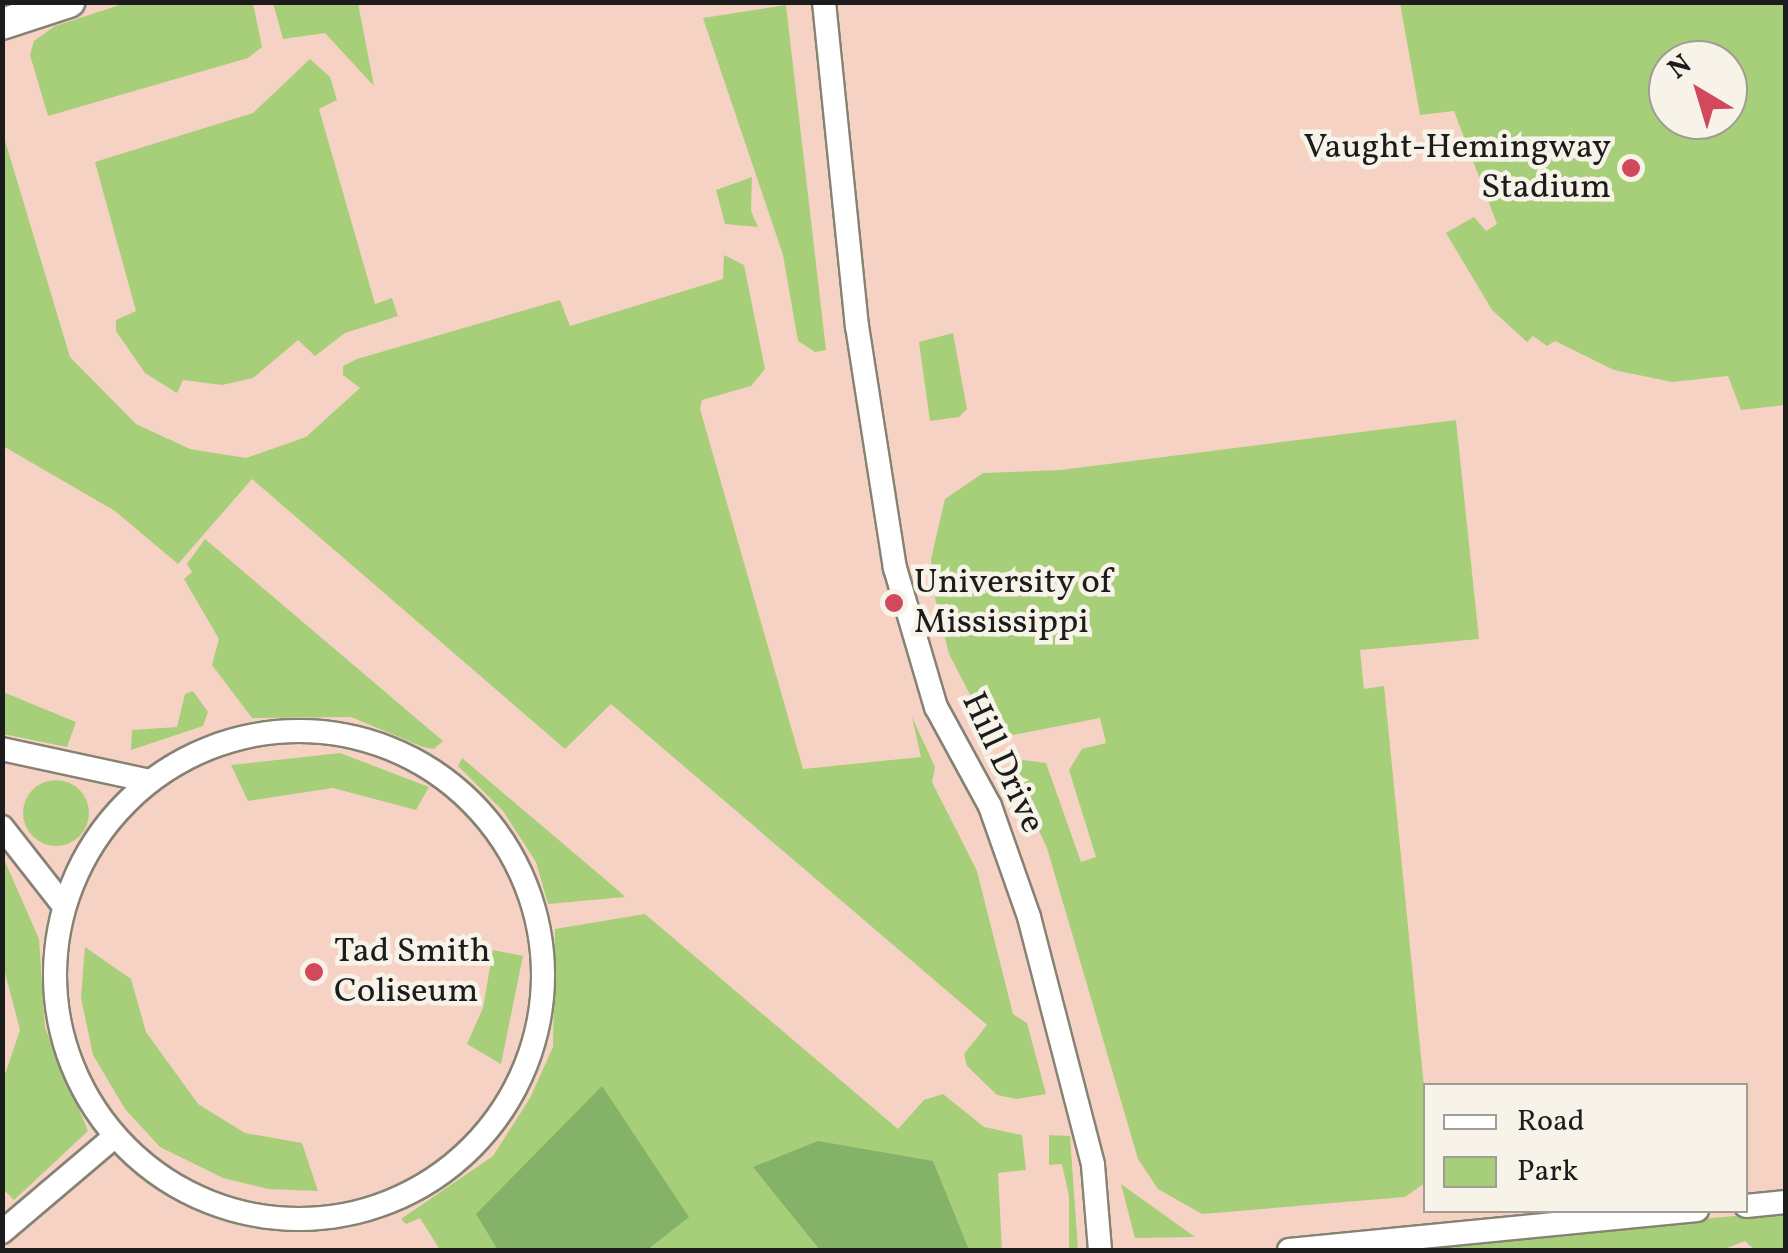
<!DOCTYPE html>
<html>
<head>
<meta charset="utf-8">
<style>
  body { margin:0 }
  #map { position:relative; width:1788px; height:1253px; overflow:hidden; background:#efe7cd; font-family:Vollkorn,serif }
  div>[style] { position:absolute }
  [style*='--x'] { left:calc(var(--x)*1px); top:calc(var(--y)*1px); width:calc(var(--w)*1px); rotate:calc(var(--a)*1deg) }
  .built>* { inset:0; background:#f6d2c4 }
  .green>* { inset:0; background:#a7cf79 }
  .round { border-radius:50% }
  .forest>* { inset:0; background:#85b269 }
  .roads { filter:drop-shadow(2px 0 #868274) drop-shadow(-2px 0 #868274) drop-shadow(0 2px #868274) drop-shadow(0 -2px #868274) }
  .minor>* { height:22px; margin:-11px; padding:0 11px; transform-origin:11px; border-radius:11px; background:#fff }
  .minor>.ring { margin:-11px; padding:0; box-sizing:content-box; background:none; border:22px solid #fff; border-radius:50% }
  .tertiary>* { height:30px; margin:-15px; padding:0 15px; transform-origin:15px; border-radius:15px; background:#fff }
  .dots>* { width:28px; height:28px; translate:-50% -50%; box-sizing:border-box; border:5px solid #f7f3e8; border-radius:50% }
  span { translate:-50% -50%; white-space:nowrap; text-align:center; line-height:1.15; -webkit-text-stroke:9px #f7f3e8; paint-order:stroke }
  .poi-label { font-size:35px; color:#1c1c1c }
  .right { translate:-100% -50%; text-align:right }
  .left { translate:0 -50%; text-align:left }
  .street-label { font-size:35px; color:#1c1c1c }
  .frame { position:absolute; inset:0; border:5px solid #1c1c1c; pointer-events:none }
  .legend { position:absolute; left:1423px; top:1083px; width:325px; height:130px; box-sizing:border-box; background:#f7f3e8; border:2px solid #9f9d96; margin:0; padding:12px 18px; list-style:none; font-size:30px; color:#1c1c1c }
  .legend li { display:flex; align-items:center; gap:20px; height:50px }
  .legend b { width:50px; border:2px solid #9f9d96 }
  .north { position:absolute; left:1648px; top:40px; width:100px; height:100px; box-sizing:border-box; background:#f7f3e8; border:2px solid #9f9d96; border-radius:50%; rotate:322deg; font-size:28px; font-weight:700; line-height:40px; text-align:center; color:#1c1c1c }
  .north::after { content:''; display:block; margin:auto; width:35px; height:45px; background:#d1495b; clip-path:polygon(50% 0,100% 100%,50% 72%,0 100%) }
</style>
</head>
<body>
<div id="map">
  <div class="built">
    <i style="clip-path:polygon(evenodd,3px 3px,1785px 3px,1785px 1250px,3px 1250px,3px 3px,1668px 60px,1728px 60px,1728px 120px,1668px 120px,1668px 60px,3px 3px,1426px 1086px,1746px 1086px,1746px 1210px,1426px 1210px,1426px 1086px)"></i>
  </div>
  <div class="green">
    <i style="clip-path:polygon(126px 3px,253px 3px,262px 47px,248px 58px,48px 116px,30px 55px,34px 41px,55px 26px)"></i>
    <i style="clip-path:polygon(273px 3px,358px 3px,374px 86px,325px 33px,283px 39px)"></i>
    <i style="clip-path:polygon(evenodd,1400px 3px,1785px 3px,1785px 405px,1741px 410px,1728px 376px,1672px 382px,1614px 370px,1555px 341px,1547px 346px,1533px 336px,1527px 342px,1492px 310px,1446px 233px,1474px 217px,1486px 231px,1497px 224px,1454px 111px,1420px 115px,1400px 3px,1668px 60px,1728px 60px,1728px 120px,1668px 120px,1668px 60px)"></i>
    <i style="clip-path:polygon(786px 5px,826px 350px,815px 352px,798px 341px,783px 255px,703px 18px)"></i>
    <i style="clip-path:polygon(310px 59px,330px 77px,337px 100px,319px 109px,375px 304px,392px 298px,398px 316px,345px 333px,315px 356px,298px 340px,253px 378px,222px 385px,183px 380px,177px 393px,145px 373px,116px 331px,116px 320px,136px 311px,95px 162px,253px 113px)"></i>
    <i style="clip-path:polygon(3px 134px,70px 357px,136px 424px,190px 449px,246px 458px,306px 437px,360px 388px,343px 375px,343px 366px,357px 359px,560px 300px,570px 326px,723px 279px,724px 255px,744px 265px,765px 369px,751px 386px,702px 400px,700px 409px,803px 769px,921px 757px,912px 717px,935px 767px,932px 782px,977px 871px,1013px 1014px,1027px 1023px,1046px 1094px,1017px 1099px,997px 1095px,967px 1066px,964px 1054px,987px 1025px,611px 704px,565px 749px,252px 479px,178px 564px,115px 511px,3px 446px)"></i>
    <i style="clip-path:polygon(752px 177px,751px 211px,758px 227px,725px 224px,716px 190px)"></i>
    <i style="clip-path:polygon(953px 333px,967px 409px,959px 417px,930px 421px,919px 342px)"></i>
    <i style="clip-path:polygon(1456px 420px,1479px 639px,1360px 650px,1364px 689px,1384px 686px,1425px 1097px,1425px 1183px,1405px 1197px,1202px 1214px,1158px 1189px,1138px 1159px,1047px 848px,1009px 767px,1023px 760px,1046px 763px,1081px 862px,1096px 857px,1069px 770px,1082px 749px,1106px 743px,1100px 718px,993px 739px,949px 654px,933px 590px,931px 559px,945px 499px,983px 473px,1061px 470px)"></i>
    <i style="clip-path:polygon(205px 539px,443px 741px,434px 749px,423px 747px,351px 717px,252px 718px,212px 665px,219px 639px,184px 579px,192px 572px,187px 564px)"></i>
    <i style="clip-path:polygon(193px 691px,208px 712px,203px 726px,131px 750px,132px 730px,177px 727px,185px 694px)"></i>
    <i style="clip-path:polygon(3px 692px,76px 722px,67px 747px,3px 734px)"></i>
    <i style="clip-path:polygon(340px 753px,429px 787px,416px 810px,333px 788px,248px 801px,231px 765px)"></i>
    <i style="clip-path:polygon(462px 758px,620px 892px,625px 897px,548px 904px,536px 862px,503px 811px,458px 766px)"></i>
    <i class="round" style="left:23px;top:780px;width:66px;height:66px"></i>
    <i style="clip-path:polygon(3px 857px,39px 939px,45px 1028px,88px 1131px,14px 1200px,3px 1189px,2px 1083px,20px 1030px,3px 965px)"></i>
    <i style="clip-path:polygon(645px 914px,898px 1129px,924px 1100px,943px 1094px,984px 1127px,1022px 1135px,1026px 1170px,998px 1173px,1002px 1250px,440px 1250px,420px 1218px,406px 1224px,401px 1219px,493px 1156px,530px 1098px,553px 1047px,555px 929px)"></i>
    <i style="clip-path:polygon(85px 947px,131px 979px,146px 1032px,198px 1104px,245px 1133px,302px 1143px,318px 1191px,268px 1189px,223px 1178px,160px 1147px,125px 1109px,93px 1055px,81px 998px)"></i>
    <i style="clip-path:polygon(493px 950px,523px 956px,501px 1064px,467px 1044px,483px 1008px)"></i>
    <i style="clip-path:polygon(1049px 1135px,1070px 1136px,1078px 1250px,1069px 1250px,1069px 1196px,1062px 1164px,1049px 1165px)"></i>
    <i style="clip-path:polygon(1121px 1184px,1195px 1237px,1135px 1238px)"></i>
    <i style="clip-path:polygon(1785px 1211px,1785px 1250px,1755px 1250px,1745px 1241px,1722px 1250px,1445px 1250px,1447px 1244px)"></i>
  </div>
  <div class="forest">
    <i style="clip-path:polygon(602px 1086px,689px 1217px,647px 1250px,498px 1250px,476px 1214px)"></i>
    <i style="clip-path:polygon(818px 1141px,933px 1161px,969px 1250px,820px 1250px,753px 1167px)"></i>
  </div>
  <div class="roads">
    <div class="minor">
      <i style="--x:824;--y:2;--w:326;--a:84.2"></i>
      <i style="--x:857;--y:326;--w:245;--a:81.1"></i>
      <i style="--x:895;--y:568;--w:145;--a:73.6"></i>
      <i style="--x:936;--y:707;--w:113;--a:61.4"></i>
      <i style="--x:990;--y:806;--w:118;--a:70.6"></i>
      <i style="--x:1029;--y:917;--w:256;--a:75.5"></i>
      <i style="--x:1093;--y:1165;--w:85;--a:85.3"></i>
      <i class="ring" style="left:55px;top:731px;width:466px;height:466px"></i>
      <i style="--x:2;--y:749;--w:151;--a:12.2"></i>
      <i style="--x:2;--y:827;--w:100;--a:51.9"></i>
      <i style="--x:1746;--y:1206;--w:40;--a:-5.7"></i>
      <i style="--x:2;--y:1232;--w:147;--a:-40.3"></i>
      <i style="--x:1289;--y:1250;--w:410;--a:-5.6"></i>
    </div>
    <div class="tertiary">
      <i style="--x:2;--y:24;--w:71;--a:-18.2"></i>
    </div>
  </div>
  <div class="dots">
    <i style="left:1631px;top:168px;background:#d1495b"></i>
    <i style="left:894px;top:603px;background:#d1495b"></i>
    <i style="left:314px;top:972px;background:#d1495b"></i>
  </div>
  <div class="poi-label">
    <span class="right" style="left:1611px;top:168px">Vaught-Hemingway<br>Stadium</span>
    <span class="left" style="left:914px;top:603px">University of<br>Mississippi</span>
    <span class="left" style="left:334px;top:972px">Tad Smith<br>Coliseum</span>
  </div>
  <div class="street-label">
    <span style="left:1002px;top:763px;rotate:65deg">Hill Drive</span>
  </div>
  <div class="frame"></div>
  <ul class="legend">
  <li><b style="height:12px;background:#fff"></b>Road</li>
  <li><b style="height:28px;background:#a7cf79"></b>Park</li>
  </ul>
  <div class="north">N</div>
</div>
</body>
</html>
